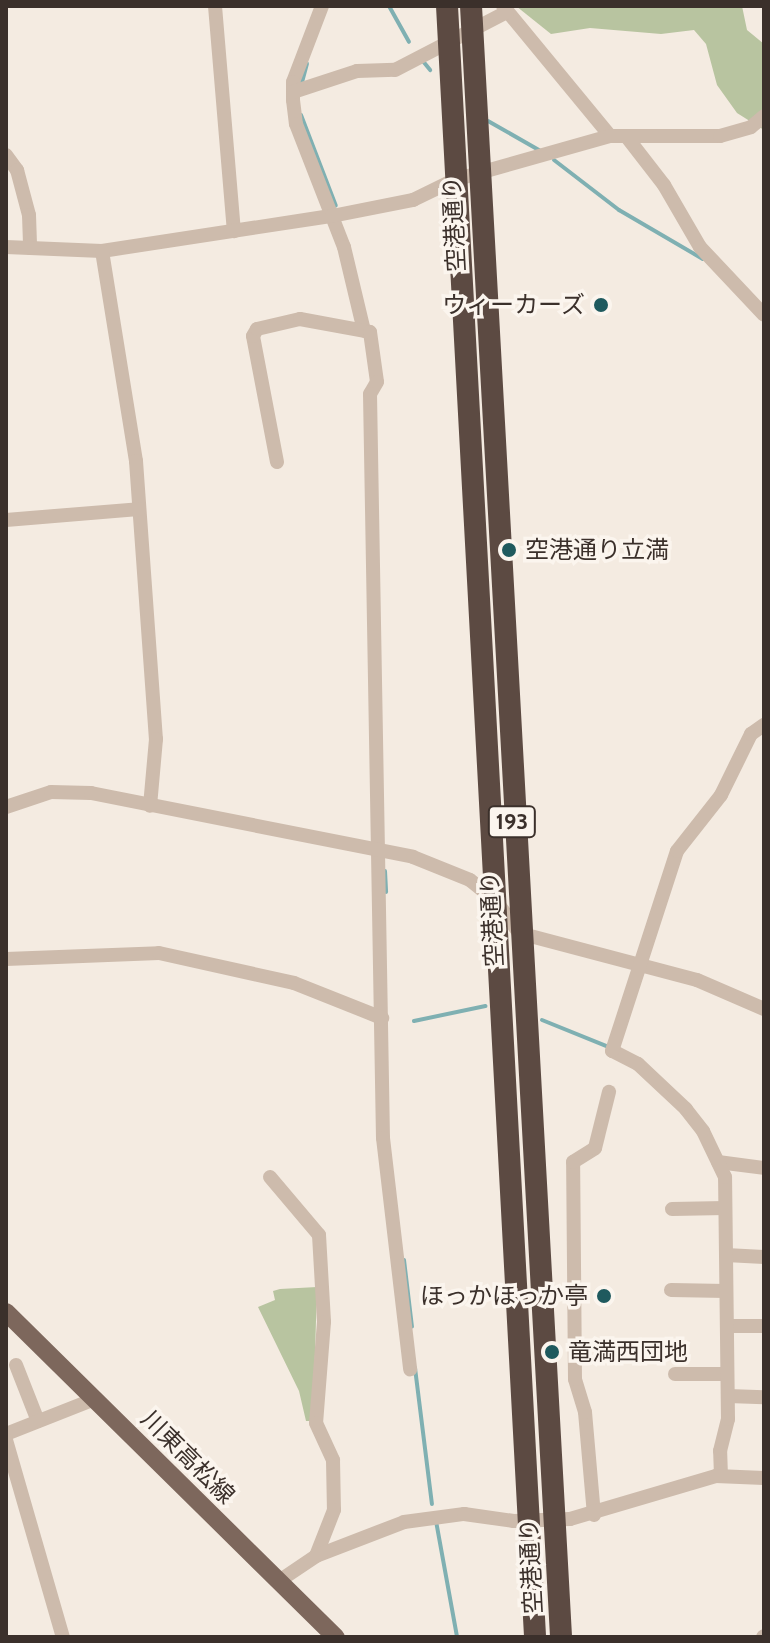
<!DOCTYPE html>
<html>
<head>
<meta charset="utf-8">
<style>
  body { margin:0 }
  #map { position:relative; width:770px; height:1643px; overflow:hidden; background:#f4ebe1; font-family:Cabin,"Noto Sans JP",sans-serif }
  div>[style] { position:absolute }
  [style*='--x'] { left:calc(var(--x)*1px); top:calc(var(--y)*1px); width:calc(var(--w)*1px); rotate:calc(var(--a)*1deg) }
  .green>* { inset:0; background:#b8c4a0 }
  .stream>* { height:4px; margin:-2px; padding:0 2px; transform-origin:2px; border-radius:2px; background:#7fb0b2 }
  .minor>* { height:14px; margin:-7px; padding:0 7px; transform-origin:7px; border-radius:7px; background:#cdbbac }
  .major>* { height:18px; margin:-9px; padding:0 9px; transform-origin:9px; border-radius:9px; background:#7d675c }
  .highway>* { height:22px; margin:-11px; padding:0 11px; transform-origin:11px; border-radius:11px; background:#5c4a42 }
  .dots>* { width:22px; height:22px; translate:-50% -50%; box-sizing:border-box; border:4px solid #fbf5ee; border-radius:50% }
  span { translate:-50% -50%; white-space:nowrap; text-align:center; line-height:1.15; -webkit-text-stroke:7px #fbf5ee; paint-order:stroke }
  .shield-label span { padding:2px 6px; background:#fbf5ee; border:2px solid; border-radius:6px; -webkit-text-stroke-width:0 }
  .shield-label { font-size:22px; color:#3b302b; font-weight:700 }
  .street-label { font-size:24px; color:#3b302b }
  .poi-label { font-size:24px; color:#3b302b }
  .right { translate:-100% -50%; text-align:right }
  .left { translate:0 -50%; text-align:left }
  .frame { position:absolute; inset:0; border:8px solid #3b302b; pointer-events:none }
</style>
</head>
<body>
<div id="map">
  <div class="green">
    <i style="clip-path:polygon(516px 6px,742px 6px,747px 30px,764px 44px,764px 130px,737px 113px,717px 85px,706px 44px,694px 30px,661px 34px,590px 28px,551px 34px)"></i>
    <i style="clip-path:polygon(317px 1287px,313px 1421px,306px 1421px,299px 1391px,258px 1307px,275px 1300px,273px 1291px,280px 1289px)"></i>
  </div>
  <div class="stream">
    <i style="--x:389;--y:6;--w:41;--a:60.9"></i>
    <i style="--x:422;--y:60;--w:13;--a:51"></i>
    <i style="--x:301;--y:86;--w:23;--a:-75"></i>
    <i style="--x:301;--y:115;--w:97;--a:69"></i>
    <i style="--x:488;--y:121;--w:59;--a:29.6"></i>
    <i style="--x:554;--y:160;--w:82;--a:37.6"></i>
    <i style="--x:619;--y:210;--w:97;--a:30.3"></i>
    <i style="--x:385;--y:871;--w:21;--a:87"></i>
    <i style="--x:542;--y:1020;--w:69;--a:22.1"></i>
    <i style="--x:414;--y:1021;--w:73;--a:-11.9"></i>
    <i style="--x:404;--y:1260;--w:67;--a:83.2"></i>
    <i style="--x:415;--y:1368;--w:137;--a:82.9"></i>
    <i style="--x:436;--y:1521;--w:118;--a:79.7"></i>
  </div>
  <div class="minor">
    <i style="--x:215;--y:6;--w:226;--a:85.2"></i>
    <i style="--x:322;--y:6;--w:81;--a:110.9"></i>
    <i style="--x:293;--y:82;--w:18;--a:90"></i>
    <i style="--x:293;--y:100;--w:24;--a:83"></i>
    <i style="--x:296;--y:124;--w:132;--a:68.7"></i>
    <i style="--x:344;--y:247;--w:86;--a:76.6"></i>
    <i style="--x:503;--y:6;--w:168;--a:50.5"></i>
    <i style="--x:293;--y:92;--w:67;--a:-18.2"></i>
    <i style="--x:357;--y:71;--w:38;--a:-2"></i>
    <i style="--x:395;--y:70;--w:126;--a:-27.4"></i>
    <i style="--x:626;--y:136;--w:62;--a:52.2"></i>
    <i style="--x:664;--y:185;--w:72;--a:59.9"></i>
    <i style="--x:700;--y:247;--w:93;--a:46.7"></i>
    <i style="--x:6;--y:155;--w:19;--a:54"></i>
    <i style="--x:17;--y:170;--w:47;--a:75.1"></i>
    <i style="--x:29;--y:215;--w:33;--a:88"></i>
    <i style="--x:6;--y:247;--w:96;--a:2.4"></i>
    <i style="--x:102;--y:251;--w:233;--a:-8.7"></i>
    <i style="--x:332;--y:216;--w:83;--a:-11.2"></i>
    <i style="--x:413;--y:200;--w:46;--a:-26"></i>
    <i style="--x:454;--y:180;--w:162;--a:-15.8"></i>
    <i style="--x:610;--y:136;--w:110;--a:0"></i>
    <i style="--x:720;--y:136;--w:32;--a:-16"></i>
    <i style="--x:751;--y:127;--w:17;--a:-40"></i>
    <i style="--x:102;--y:251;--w:213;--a:80.8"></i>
    <i style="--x:136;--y:461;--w:279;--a:85.9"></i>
    <i style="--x:156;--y:739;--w:67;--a:95.1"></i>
    <i style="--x:277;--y:462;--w:128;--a:-100.8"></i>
    <i style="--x:253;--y:336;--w:8;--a:-60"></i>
    <i style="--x:257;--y:329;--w:44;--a:-13.1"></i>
    <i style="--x:300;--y:319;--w:71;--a:10.5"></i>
    <i style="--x:370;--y:332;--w:50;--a:82"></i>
    <i style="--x:377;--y:382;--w:14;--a:120"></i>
    <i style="--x:370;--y:394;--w:744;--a:89"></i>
    <i style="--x:383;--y:1138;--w:233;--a:83.3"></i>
    <i style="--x:6;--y:520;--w:133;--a:-4.7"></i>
    <i style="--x:6;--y:807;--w:47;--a:-18.4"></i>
    <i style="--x:51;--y:792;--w:40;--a:1.4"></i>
    <i style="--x:91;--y:793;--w:328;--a:11.2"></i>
    <i style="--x:413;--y:857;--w:61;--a:22"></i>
    <i style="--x:470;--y:880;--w:33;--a:39"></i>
    <i style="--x:496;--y:901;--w:39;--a:54"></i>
    <i style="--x:519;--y:933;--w:184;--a:14.8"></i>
    <i style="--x:697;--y:980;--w:73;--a:23.4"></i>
    <i style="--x:6;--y:959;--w:153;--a:-2.2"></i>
    <i style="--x:159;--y:953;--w:138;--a:12.5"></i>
    <i style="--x:294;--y:983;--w:95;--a:21.7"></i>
    <i style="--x:718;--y:1162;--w:46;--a:7.4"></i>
    <i style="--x:270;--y:1177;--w:76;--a:49.8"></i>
    <i style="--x:319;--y:1235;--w:87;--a:86.7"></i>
    <i style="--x:324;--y:1322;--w:101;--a:94.5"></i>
    <i style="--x:316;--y:1423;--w:41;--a:65.3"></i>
    <i style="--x:333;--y:1460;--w:50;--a:88.9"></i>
    <i style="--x:334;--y:1510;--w:49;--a:111.4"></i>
    <i style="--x:672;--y:1209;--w:53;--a:-1.1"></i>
    <i style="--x:726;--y:1255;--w:38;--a:3"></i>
    <i style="--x:671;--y:1290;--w:55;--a:1"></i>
    <i style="--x:727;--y:1326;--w:37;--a:0"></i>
    <i style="--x:16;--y:1365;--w:60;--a:68.6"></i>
    <i style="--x:675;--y:1374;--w:52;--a:0"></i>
    <i style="--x:728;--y:1396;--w:36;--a:2"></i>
    <i style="--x:6;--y:1434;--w:96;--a:-21.5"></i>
    <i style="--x:6;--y:1440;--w:205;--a:73.9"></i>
    <i style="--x:721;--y:1476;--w:25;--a:-92"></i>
    <i style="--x:720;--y:1451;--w:33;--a:-76"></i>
    <i style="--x:728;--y:1419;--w:242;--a:-90.7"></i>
    <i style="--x:725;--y:1177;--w:51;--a:-115.6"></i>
    <i style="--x:703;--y:1131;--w:28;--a:-128"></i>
    <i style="--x:686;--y:1109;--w:66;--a:-136.8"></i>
    <i style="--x:638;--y:1064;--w:29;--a:-153"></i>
    <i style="--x:612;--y:1051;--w:210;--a:-72"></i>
    <i style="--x:677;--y:851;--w:71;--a:-51.8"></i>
    <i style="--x:721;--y:795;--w:68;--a:-63.8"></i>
    <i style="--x:751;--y:734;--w:16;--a:-35"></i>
    <i style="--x:594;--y:1515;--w:103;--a:-95"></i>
    <i style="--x:585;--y:1412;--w:34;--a:-107"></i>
    <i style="--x:575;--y:1379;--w:217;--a:-90.5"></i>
    <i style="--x:573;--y:1162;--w:26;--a:-32"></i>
    <i style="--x:595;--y:1148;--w:58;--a:-76"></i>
    <i style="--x:279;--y:1581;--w:45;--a:-34"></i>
    <i style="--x:316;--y:1556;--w:94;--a:-21.1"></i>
    <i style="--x:404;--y:1522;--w:61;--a:-7.6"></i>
    <i style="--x:464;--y:1514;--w:50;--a:8"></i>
    <i style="--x:514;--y:1521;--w:56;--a:-2"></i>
    <i style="--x:570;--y:1519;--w:152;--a:-16.4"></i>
    <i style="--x:716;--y:1476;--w:48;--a:2.4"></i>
    <i style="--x:763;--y:1637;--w:1;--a:-45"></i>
  </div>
  <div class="major">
    <i style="--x:6;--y:1312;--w:463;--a:44.6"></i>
  </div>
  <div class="highway">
    <i style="--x:447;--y:6;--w:1633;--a:86.91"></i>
    <i style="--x:471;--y:6;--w:1633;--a:86.84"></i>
  </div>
  <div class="dots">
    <i style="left:601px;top:305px;background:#1f5a5e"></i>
    <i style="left:509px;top:550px;background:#1f5a5e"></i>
    <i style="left:604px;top:1296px;background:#1f5a5e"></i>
    <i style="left:552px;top:1352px;background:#1f5a5e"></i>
  </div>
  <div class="shield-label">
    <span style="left:512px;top:822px">193</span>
  </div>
  <div class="street-label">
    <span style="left:454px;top:224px;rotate:-93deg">空港通り</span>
    <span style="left:492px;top:919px;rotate:-93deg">空港通り</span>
    <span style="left:188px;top:1457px;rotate:45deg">川東高松線</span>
    <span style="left:531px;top:1566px;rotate:-93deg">空港通り</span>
  </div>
  <div class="poi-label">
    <span class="right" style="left:585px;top:305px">ウィーカーズ</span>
    <span class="left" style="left:525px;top:550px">空港通り立満</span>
    <span class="right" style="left:588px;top:1296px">ほっかほっか亭</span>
    <span class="left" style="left:568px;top:1352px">竜満西団地</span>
  </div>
  <div class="frame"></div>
</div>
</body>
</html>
